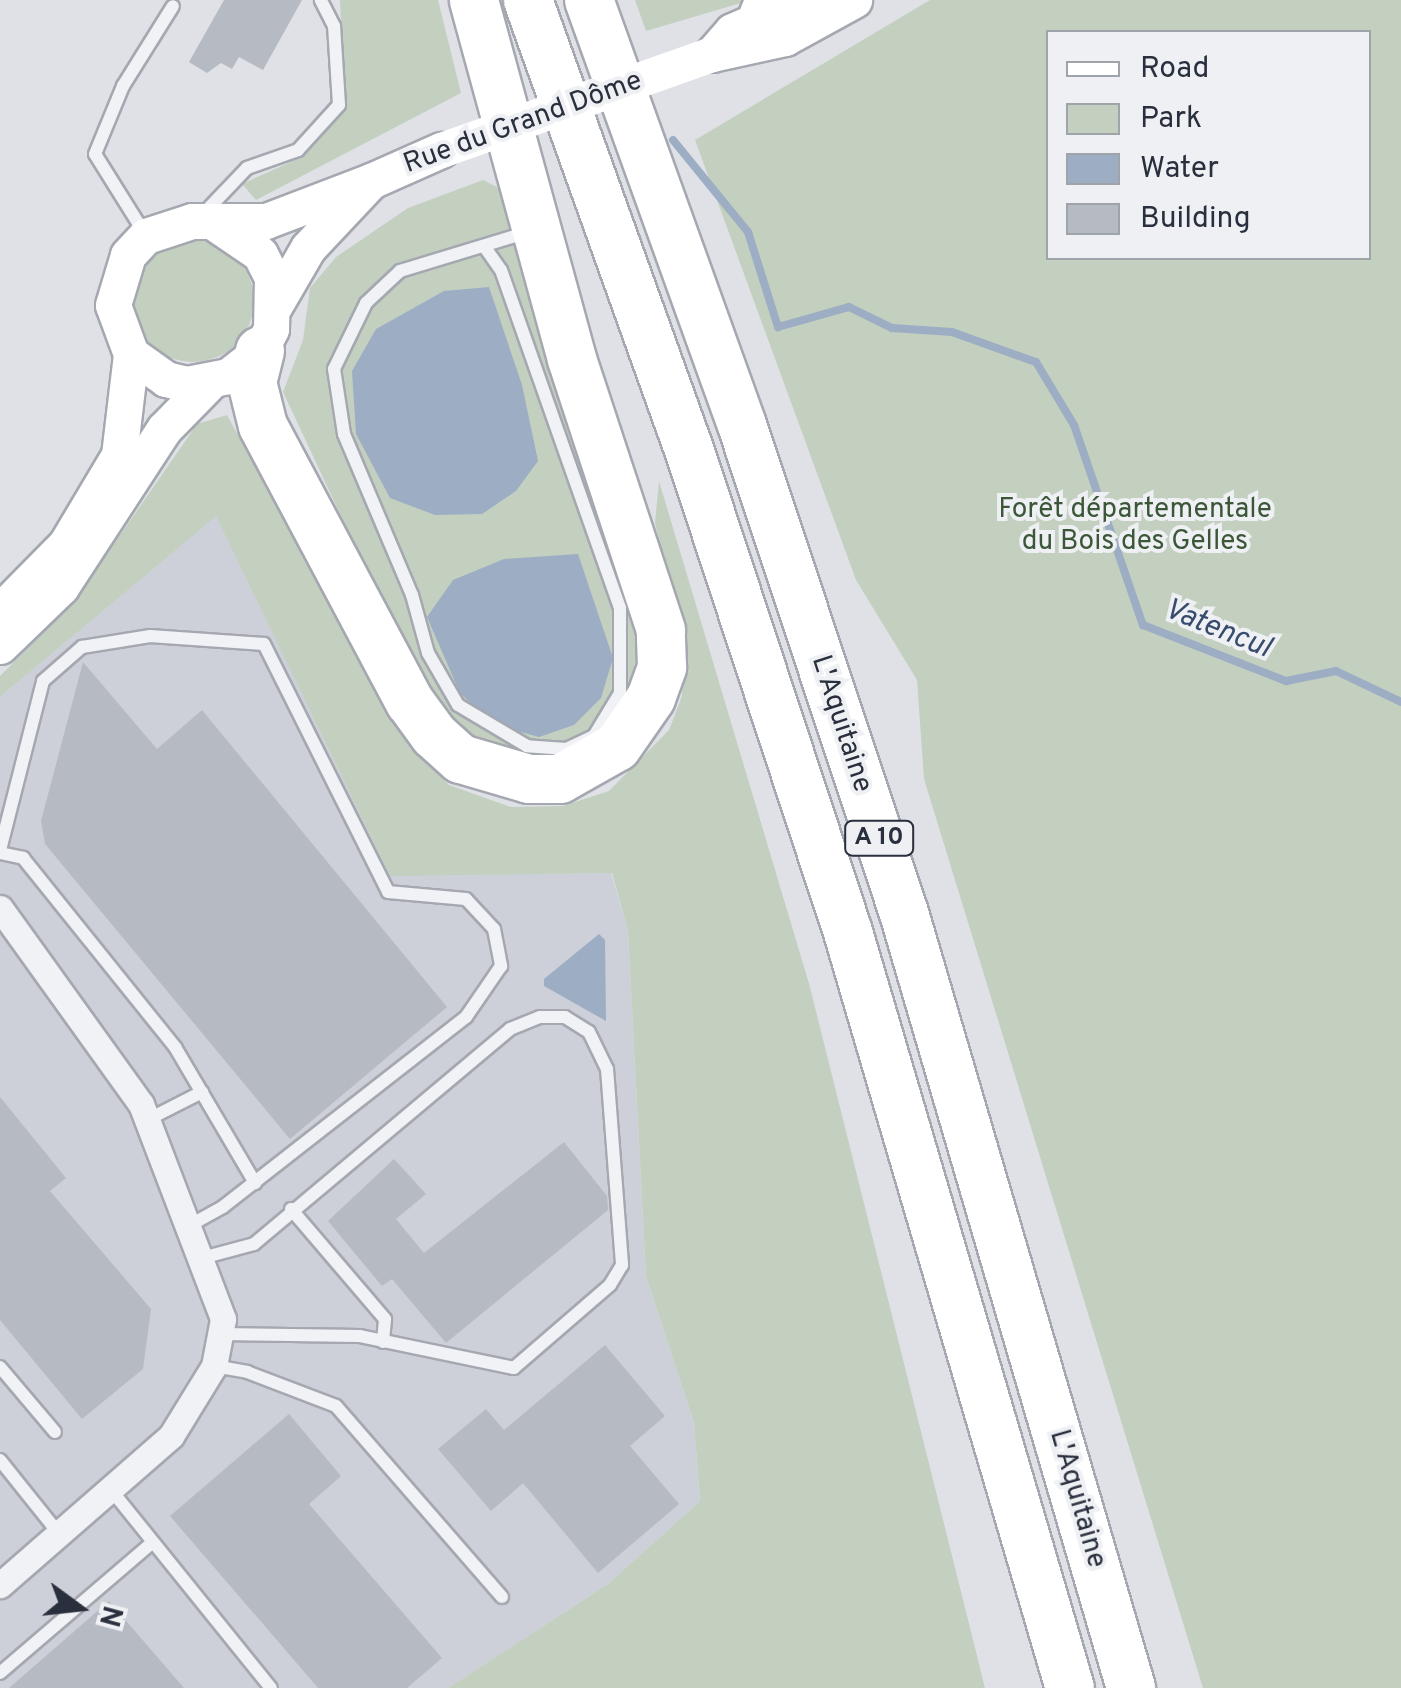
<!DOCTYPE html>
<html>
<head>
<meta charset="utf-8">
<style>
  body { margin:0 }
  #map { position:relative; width:1401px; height:1688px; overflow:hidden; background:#dfe1e7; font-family:Overpass,sans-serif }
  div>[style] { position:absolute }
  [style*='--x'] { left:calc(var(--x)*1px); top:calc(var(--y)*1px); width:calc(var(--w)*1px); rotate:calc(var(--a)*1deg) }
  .built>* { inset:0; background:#cdd0d8 }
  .green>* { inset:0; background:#c3d0c0 }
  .round { border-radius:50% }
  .water>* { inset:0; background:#9cadc4 }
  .stream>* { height:8px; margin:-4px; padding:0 4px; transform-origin:4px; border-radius:4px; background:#9cadc4 }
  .building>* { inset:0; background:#b6bac3 }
  .roads { filter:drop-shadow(2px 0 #a5a8b0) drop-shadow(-2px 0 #a5a8b0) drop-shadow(0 2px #a5a8b0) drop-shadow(0 -2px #a5a8b0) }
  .lane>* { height:12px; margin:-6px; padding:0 6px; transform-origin:6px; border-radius:6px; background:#f1f2f5 }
  .street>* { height:25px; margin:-12.5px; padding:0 12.5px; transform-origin:12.5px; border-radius:12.5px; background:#f1f2f5 }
  .secondary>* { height:35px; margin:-17.5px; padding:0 17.5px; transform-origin:17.5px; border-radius:17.5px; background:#fff }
  .highway>* { height:48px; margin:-24px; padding:0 24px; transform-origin:24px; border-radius:24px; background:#fff }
  .secondary-bridge>* { height:35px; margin:-17.5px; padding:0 17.5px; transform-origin:17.5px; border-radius:17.5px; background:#fff }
  span { translate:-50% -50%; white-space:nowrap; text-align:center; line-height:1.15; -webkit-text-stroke:8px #eef0f4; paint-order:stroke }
  .shield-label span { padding:2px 8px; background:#eef0f4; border:2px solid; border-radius:8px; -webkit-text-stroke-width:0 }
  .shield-label { font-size:25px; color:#292f3c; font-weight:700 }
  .street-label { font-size:28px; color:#292f3c }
  .park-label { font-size:28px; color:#3b5738 }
  .water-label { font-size:30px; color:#374b6d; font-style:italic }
  .legend { position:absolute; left:1046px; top:30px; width:325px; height:230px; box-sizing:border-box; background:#eef0f4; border:2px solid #9fa3aa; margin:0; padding:12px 18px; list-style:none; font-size:30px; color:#292f3c }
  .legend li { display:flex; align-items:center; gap:20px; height:50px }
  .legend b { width:50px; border:2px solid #9fa3aa }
  .north { position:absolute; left:30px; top:1558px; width:100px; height:100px; -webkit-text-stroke:8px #eef0f4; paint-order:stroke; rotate:105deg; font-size:28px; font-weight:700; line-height:40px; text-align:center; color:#292f3c }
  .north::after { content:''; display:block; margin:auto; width:35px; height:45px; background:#292f3c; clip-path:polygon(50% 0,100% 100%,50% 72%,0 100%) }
</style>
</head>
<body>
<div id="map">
  <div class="built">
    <i style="clip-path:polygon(216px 515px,390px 875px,611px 873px,628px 931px,646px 1276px,694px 1423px,700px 1501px,608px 1584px,448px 1688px,0 1688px,0 697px)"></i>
  </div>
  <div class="green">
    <i style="clip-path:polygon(340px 0,438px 0,461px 93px,256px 200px,242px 184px,295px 160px,346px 106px)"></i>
    <i style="clip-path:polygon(635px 0,751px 0,646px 31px)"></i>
    <i style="clip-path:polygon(evenodd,930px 0,1401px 0,1401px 1688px,1203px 1688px,924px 779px,917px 680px,856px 580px,695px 140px,930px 0,1048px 32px,1368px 32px,1368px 258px,1048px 258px,1048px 32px)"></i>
    <i style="clip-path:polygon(483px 180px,499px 188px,623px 574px,637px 649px,628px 707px,558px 766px,505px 764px,428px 702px,283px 392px,303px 340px,310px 288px,336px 257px,408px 208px)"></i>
    <i class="round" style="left:132px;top:240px;width:122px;height:122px"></i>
    <i style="clip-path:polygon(227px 415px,410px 748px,449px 785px,511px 807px,563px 806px,609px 791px,669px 730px,682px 696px,680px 634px,655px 523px,659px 481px,810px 987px,985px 1688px,448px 1688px,608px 1584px,700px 1501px,694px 1423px,646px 1276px,628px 931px,612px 873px,390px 876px,216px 516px,0 697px,0 676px,73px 603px,197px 424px)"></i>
  </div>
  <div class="water">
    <i style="clip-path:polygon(489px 287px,522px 385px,538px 461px,516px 491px,482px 514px,435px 515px,390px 498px,356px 434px,352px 371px,376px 329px,444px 291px)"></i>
    <i style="clip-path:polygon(578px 554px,613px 658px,601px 698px,574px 725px,539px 737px,492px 724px,460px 693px,427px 617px,453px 580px,504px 559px)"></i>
    <i style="clip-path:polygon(599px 934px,605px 940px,606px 1021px,544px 986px,544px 979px)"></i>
  </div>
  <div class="stream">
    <i style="--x:673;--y:140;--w:119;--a:50.8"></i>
    <i style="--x:748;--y:232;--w:100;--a:72.5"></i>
    <i style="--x:778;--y:327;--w:74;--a:-15.7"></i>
    <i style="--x:849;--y:307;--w:48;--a:26"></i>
    <i style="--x:892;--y:328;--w:60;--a:3.8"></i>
    <i style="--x:952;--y:332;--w:89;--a:19.7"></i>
    <i style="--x:1036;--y:362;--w:74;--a:58.9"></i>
    <i style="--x:1074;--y:425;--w:212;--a:71"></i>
    <i style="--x:1143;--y:625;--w:154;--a:21.4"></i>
    <i style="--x:1286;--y:681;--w:51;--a:-11.3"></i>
    <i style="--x:1336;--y:671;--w:72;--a:25.5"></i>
  </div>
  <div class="building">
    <i style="clip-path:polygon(224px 0,302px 0,263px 70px,239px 57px,232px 69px,221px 63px,207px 73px,189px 62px)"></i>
    <i style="clip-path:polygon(83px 662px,157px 749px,202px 710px,447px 1007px,290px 1139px,45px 844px,41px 821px)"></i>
    <i style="clip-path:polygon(0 1097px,66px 1178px,50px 1191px,151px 1309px,143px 1369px,82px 1419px,0 1320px)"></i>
    <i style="clip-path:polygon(564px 1142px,607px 1196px,608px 1210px,446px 1343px,392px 1279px,382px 1286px,328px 1221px,394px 1159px,426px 1194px,396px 1219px,424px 1253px)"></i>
    <i style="clip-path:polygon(605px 1345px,665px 1416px,630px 1446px,679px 1504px,598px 1573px,523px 1483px,491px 1511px,438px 1449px,486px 1409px,504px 1430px)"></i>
    <i style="clip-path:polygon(289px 1414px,341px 1476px,309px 1504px,442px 1658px,407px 1688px,318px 1688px,170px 1516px)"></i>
    <i style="clip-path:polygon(109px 1601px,184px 1688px,9px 1688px)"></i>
  </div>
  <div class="roads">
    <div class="lane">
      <i style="--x:206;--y:211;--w:59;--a:-46.4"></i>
      <i style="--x:247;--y:168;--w:54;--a:-19.4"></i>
      <i style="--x:298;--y:150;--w:61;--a:-47.7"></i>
      <i style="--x:339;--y:105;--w:79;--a:-93.6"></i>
      <i style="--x:334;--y:26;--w:29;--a:-117"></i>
      <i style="--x:145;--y:234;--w:94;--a:-122"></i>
      <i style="--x:95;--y:154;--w:74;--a:-67.6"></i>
      <i style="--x:123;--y:86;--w:94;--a:-58"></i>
      <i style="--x:484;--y:246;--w:29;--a:55"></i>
      <i style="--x:501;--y:270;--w:358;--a:70.6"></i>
      <i style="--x:620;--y:608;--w:85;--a:90"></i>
      <i style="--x:620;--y:693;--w:50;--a:121.2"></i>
      <i style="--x:594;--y:736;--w:31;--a:155"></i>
      <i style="--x:566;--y:749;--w:39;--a:-176"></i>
      <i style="--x:527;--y:746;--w:80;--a:-149.3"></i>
      <i style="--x:458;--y:705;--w:60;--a:-120"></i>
      <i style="--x:428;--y:653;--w:60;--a:-105.4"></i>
      <i style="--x:412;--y:595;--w:175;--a:-112.9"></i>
      <i style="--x:344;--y:434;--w:66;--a:-98.7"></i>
      <i style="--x:334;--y:369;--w:73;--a:-64.1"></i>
      <i style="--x:366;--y:303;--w:47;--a:-43.3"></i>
      <i style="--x:400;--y:271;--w:134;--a:-16.9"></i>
      <i style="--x:0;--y:850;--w:174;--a:-75.7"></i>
      <i style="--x:43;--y:681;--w:52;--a:-41.1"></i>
      <i style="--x:82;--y:647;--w:69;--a:-9.2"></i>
      <i style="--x:150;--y:636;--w:114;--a:4"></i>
      <i style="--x:264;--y:644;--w:277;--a:63.4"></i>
      <i style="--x:388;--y:892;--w:78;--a:5.1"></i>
      <i style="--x:466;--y:899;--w:41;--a:47"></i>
      <i style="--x:494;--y:929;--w:38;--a:79"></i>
      <i style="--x:501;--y:966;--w:62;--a:124.5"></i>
      <i style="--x:466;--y:1017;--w:308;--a:142"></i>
      <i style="--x:223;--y:1207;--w:37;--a:151"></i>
      <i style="--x:0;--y:853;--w:24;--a:12"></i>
      <i style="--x:23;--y:858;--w:243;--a:51.2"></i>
      <i style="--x:175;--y:1047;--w:158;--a:59.5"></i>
      <i style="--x:147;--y:1120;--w:62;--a:-27"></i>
      <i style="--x:291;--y:1209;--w:145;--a:49.5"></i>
      <i style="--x:385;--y:1319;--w:23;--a:95"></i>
      <i style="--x:202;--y:1258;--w:54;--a:-15.1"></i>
      <i style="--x:254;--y:1244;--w:334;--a:-40"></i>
      <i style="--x:510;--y:1029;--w:32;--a:-22"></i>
      <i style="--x:540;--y:1017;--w:25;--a:0"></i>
      <i style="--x:565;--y:1017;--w:28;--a:32"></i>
      <i style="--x:589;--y:1032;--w:41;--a:64.1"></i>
      <i style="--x:607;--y:1069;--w:197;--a:85.6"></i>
      <i style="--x:622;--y:1265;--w:23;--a:121"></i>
      <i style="--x:610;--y:1285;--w:127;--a:139.2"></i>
      <i style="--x:514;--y:1368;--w:157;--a:-168.3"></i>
      <i style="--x:360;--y:1336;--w:140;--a:-179.2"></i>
      <i style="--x:214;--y:1366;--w:34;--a:10"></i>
      <i style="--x:247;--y:1372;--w:95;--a:20.9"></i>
      <i style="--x:336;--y:1406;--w:253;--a:49"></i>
      <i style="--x:0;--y:1367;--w:85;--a:49.8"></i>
      <i style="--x:0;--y:1460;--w:96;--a:51.3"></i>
      <i style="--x:112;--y:1491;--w:253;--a:51.1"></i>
      <i style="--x:0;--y:1673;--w:201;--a:-40.6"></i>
    </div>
    <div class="street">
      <i style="--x:0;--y:908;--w:241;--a:54.3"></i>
      <i style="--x:141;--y:1104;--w:230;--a:69.1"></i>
      <i style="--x:223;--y:1319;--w:48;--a:100.8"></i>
      <i style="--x:214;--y:1366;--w:82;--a:121.6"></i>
      <i style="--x:171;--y:1436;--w:227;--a:138.9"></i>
    </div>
    <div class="secondary">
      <i style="--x:712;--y:54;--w:75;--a:-12.4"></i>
      <i style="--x:785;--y:38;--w:79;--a:-28.8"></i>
      <i style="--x:712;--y:54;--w:30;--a:-49"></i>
      <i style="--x:732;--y:31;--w:78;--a:-23.3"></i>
      <i style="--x:216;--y:224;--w:53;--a:34.3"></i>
      <i style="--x:260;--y:254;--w:27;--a:63"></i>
      <i style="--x:272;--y:278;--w:51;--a:91.1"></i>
      <i style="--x:271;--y:329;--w:25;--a:117"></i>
      <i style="--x:260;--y:351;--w:41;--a:142"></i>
      <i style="--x:228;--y:376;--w:42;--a:169"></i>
      <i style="--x:187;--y:384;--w:22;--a:-167"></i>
      <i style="--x:166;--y:379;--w:43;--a:-144.5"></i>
      <i style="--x:131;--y:354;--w:52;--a:-110.2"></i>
      <i style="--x:113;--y:305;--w:52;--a:-73.3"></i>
      <i style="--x:128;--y:255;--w:26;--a:-47"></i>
      <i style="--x:146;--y:236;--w:48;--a:-18.1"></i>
      <i style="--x:192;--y:221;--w:74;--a:0"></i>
      <i style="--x:266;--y:221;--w:112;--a:-20.9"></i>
      <i style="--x:275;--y:305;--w:66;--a:-59.9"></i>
      <i style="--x:308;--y:248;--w:92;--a:-46.8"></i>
      <i style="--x:371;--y:181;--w:77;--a:-23.9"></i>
      <i style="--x:0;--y:611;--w:94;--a:-45.4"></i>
      <i style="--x:66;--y:544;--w:104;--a:-59.2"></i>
      <i style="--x:119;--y:455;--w:102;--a:-83.2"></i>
      <i style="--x:0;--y:646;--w:85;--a:-44"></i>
      <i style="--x:61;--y:587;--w:189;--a:-56.9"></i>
      <i style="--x:164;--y:429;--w:64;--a:-45.6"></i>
    </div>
    <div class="highway">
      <i style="--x:528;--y:0;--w:474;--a:70.3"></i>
      <i style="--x:688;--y:446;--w:512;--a:71.78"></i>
      <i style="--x:848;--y:932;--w:788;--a:73.64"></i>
      <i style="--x:589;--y:0;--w:452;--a:70.2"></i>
      <i style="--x:742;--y:425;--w:514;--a:71.64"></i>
      <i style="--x:904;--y:913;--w:808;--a:73.67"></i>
      <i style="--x:763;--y:17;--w:18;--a:-68"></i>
      <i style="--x:260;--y:351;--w:32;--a:104"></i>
      <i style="--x:252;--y:382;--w:45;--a:76"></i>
      <i style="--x:263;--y:426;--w:313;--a:62"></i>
      <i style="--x:410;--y:702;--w:41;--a:54"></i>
      <i style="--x:434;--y:735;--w:36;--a:42"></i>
      <i style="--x:461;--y:759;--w:71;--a:16.4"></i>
      <i style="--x:529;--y:779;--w:31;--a:0"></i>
      <i style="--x:560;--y:779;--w:65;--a:-29.3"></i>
      <i style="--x:617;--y:747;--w:60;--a:-55.2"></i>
      <i style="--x:651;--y:698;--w:33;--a:-70"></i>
      <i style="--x:662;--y:667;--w:37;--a:-92"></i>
      <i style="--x:661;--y:630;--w:285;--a:-108.2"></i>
      <i style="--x:572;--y:359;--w:372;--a:-105.3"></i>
    </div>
  </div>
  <div class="secondary-bridge">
    <i style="--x:441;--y:150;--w:288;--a:-19.5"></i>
  </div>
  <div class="shield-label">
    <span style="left:879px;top:838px">A 10</span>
  </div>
  <div class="street-label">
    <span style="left:523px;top:123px;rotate:-20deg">Rue du Grand Dôme</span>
    <span style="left:841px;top:724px;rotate:72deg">L'Aquitaine</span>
    <span style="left:1077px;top:1499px;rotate:74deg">L'Aquitaine</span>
  </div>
  <div class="park-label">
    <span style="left:1135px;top:526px">Forêt départementale<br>du Bois des Gelles</span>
  </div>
  <div class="water-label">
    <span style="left:1217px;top:630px;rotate:22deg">Vatencul</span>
  </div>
  <ul class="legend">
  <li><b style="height:12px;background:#fff"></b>Road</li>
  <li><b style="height:28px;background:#c3d0c0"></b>Park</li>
  <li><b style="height:28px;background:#9cadc4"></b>Water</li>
  <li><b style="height:28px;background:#b6bac3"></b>Building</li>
  </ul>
  <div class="north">N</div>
</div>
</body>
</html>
